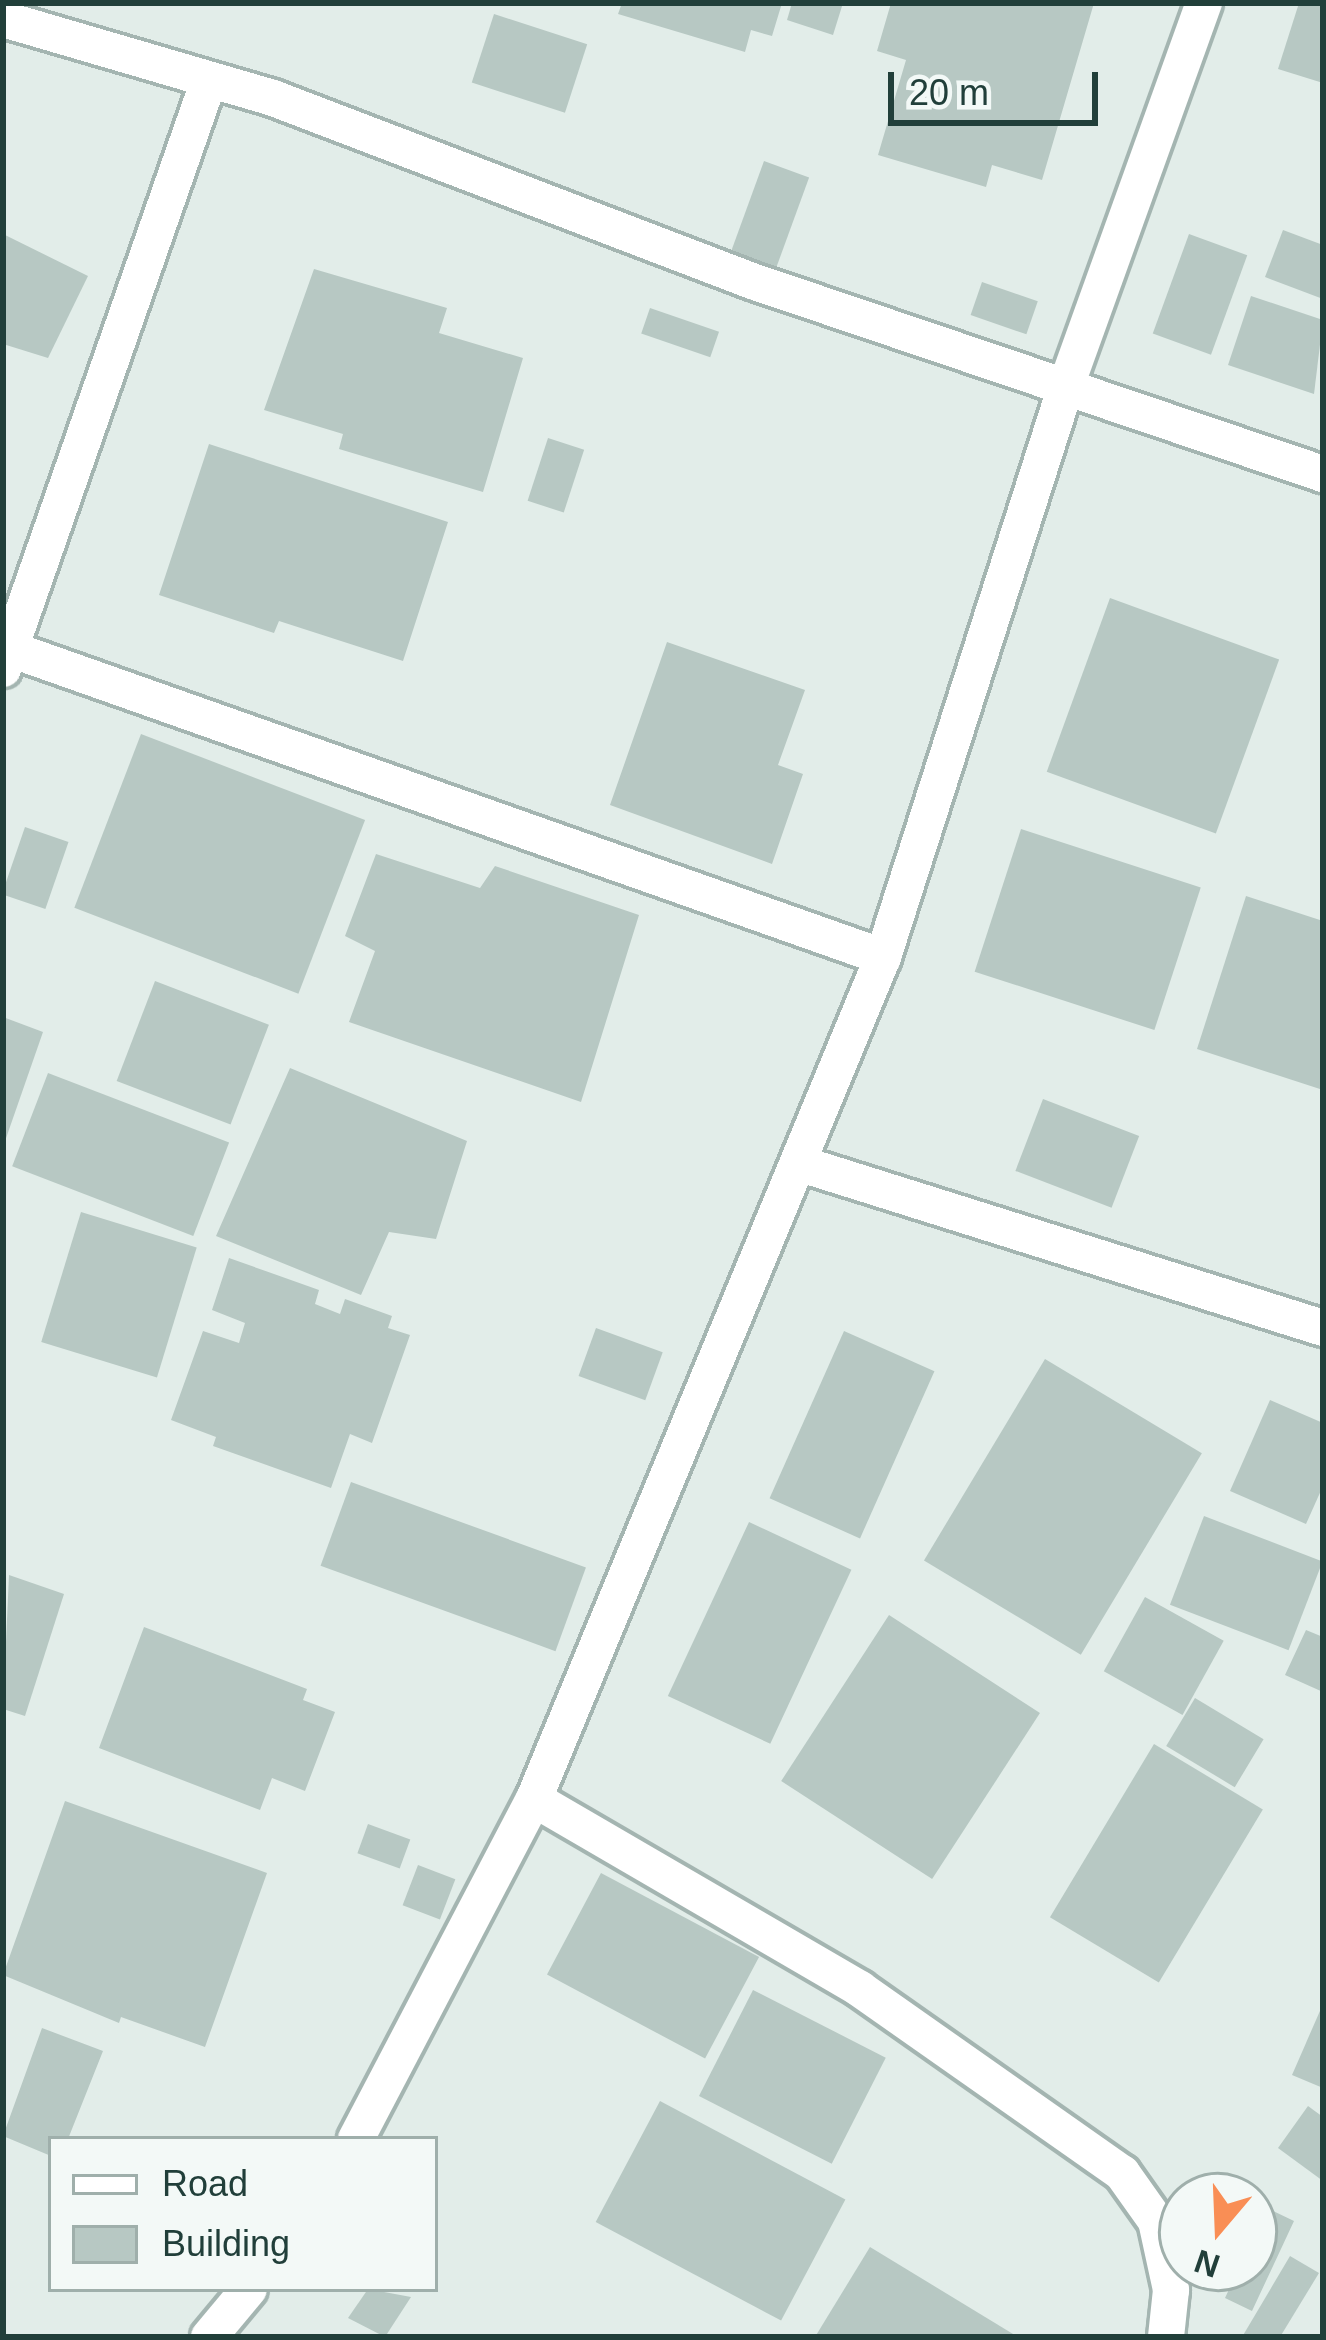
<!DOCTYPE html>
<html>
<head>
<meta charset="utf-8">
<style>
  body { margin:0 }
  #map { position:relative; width:1326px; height:2340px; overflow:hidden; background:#e2ede9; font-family:Helvetica,sans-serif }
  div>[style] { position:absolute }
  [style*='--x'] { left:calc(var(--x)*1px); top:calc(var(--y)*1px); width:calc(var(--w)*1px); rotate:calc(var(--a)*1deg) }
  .building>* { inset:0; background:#b7c8c3; transform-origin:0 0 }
  .roads { filter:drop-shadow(3px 0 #a4b5b1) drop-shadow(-3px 0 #a4b5b1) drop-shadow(0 3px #a4b5b1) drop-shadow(0 -3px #a4b5b1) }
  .minor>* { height:36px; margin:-18px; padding:0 18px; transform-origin:18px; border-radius:18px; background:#fff }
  span { translate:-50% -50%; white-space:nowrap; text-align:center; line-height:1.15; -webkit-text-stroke:9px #f3f9f7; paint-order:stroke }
  .frame { position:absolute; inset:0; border:6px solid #213f3a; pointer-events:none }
  .legend { position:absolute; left:48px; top:2136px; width:390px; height:156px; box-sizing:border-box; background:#f3f9f7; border:3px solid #9fafab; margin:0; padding:15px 21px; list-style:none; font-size:36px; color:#213f3a }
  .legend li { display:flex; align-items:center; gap:24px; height:60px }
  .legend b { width:60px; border:3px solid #9fafab }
  .north { position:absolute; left:1158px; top:2172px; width:120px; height:120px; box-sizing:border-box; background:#f3f9f7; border:3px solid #9fafab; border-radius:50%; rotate:199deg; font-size:33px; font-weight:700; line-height:48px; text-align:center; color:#213f3a }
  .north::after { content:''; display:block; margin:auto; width:42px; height:54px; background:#f98e55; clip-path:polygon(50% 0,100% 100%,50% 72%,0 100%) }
  .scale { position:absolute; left:888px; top:72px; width:210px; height:54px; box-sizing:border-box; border:6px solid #213f3a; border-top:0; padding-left:15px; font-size:36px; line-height:42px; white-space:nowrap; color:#213f3a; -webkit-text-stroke:9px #f3f9f7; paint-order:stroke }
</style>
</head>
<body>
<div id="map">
  <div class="building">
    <i style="clip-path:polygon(622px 3px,782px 3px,772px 36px,751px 30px,745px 52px,618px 14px)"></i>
    <i style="clip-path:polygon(792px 3px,843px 3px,833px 35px,787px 20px)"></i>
    <i style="clip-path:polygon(891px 3px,1094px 3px,1042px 180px,992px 165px,986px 187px,878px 155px,906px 60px,877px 51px)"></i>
    <i style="clip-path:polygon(1299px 3px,1323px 3px,1323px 83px,1278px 69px)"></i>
    <i style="left:494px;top:14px;width:98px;height:72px;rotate:18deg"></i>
    <i style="left:764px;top:161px;width:48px;height:105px;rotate:20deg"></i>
    <i style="clip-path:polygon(1283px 230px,1323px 245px,1323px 299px,1265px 277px)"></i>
    <i style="clip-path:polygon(3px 234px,88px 276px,48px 358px,3px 344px)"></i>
    <i style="left:1189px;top:234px;width:62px;height:106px;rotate:20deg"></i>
    <i style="clip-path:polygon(314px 269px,447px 308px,439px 333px,523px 358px,483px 492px,339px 449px,343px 434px,264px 410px)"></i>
    <i style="left:982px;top:282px;width:59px;height:35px;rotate:19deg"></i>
    <i style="clip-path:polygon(1251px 296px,1323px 320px,1314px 394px,1228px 365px)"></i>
    <i style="left:650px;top:308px;width:73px;height:27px;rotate:19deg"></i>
    <i style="left:548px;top:438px;width:38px;height:66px;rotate:18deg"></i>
    <i style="clip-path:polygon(209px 444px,448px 522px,403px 661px,279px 621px,274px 633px,159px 595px)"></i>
    <i style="left:1110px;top:598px;width:180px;height:185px;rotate:20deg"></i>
    <i style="clip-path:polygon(667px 642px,805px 690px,778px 765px,803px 774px,772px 864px,610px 805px)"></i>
    <i style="left:141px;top:734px;width:240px;height:186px;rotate:21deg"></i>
    <i style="left:25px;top:827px;width:46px;height:71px;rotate:19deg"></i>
    <i style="left:1021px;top:829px;width:189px;height:150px;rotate:18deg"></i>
    <i style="clip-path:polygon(376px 854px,480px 888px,495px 866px,639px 915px,581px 1102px,349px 1022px,375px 951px,345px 936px)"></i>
    <i style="clip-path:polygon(1246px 896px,1323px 921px,1323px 1090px,1197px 1049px)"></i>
    <i style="left:155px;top:981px;width:122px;height:107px;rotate:21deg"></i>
    <i style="clip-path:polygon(3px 1017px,43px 1032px,4px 1144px,3px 1144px)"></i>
    <i style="clip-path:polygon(290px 1068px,467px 1141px,436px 1239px,389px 1232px,361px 1295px,216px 1236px)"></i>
    <i style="left:48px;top:1073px;width:194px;height:100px;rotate:21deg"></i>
    <i style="left:1043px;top:1099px;width:103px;height:77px;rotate:21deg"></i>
    <i style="left:81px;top:1212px;width:121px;height:136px;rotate:17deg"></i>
    <i style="clip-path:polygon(229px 1258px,319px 1290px,315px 1304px,340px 1314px,345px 1299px,392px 1316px,388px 1328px,410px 1335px,372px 1443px,350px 1434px,331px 1488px,213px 1446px,216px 1437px,171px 1420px,203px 1331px,239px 1343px,245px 1323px,212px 1310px)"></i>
    <i style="left:596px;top:1328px;width:71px;height:51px;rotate:20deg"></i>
    <i style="left:844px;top:1331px;width:99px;height:183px;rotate:24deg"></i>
    <i style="left:1045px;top:1359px;width:183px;height:235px;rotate:31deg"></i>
    <i style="clip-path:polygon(1270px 1400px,1323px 1423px,1323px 1486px,1306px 1524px,1230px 1491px)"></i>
    <i style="left:351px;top:1482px;width:250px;height:89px;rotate:20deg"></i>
    <i style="left:1204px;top:1516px;width:127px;height:95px;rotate:21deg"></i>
    <i style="left:749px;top:1522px;width:113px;height:192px;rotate:25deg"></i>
    <i style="clip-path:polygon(9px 1575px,64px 1594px,25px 1716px,3px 1709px)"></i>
    <i style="left:1145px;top:1597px;width:90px;height:85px;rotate:29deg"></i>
    <i style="left:889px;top:1615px;width:180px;height:198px;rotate:33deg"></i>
    <i style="clip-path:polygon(144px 1627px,307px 1689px,303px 1700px,335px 1712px,305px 1791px,272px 1778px,260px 1810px,99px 1748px)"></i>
    <i style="clip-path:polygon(1306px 1630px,1323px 1637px,1323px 1692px,1285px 1675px)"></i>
    <i style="left:1195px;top:1698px;width:80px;height:56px;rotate:31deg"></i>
    <i style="left:1154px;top:1744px;width:127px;height:202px;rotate:31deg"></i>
    <i style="clip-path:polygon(65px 1801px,267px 1873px,205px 2047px,121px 2017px,119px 2023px,3px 1975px)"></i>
    <i style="left:368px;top:1824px;width:45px;height:31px;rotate:20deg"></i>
    <i style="left:418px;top:1865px;width:40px;height:43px;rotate:21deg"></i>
    <i style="left:601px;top:1873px;width:179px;height:115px;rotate:28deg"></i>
    <i style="left:753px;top:1990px;width:149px;height:119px;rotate:27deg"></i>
    <i style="clip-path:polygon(1323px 2004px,1323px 2088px,1292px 2075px)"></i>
    <i style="clip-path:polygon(42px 2028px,103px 2051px,68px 2139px,51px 2139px,51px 2156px,3px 2136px)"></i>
    <i style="left:660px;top:2101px;width:210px;height:137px;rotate:28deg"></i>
    <i style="clip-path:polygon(1308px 2106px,1323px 2117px,1323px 2181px,1278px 2148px)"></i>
    <i style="clip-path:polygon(1267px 2208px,1294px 2221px,1252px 2311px,1225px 2298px,1239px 2268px,1254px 2268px,1254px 2235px)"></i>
    <i style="clip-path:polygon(870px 2247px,1018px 2337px,815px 2337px)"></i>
    <i style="clip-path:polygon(1290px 2256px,1319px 2273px,1280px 2337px,1242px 2337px)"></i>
    <i style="clip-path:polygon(368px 2289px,411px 2297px,385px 2337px,348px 2318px)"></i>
  </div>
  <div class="roads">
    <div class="minor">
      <i style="--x:3;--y:19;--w:281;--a:16.3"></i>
      <i style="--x:273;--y:98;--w:513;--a:20.91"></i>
      <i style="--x:752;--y:281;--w:603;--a:18.68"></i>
      <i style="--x:10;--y:649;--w:926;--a:19.43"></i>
      <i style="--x:3;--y:669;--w:624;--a:-70.72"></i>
      <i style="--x:801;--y:1164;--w:547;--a:17.44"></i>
      <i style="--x:534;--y:1799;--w:377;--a:30.2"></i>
      <i style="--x:860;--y:1989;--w:320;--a:35.1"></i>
      <i style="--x:1122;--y:2173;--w:59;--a:54.7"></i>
      <i style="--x:1156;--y:2221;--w:71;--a:77.7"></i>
      <i style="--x:1171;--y:2290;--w:47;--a:96.1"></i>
      <i style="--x:356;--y:2139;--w:384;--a:-62.4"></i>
      <i style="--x:534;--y:1799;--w:911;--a:-67.49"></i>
      <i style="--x:883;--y:957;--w:600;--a:-72.23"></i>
      <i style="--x:1066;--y:386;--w:407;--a:-70.2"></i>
      <i style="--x:209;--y:2337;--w:62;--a:-50.2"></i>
    </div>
  </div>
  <div class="frame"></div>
  <ul class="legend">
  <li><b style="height:15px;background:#fff"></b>Road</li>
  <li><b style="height:33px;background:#b7c8c3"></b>Building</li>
  </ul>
  <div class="north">N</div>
  <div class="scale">20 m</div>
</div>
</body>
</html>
